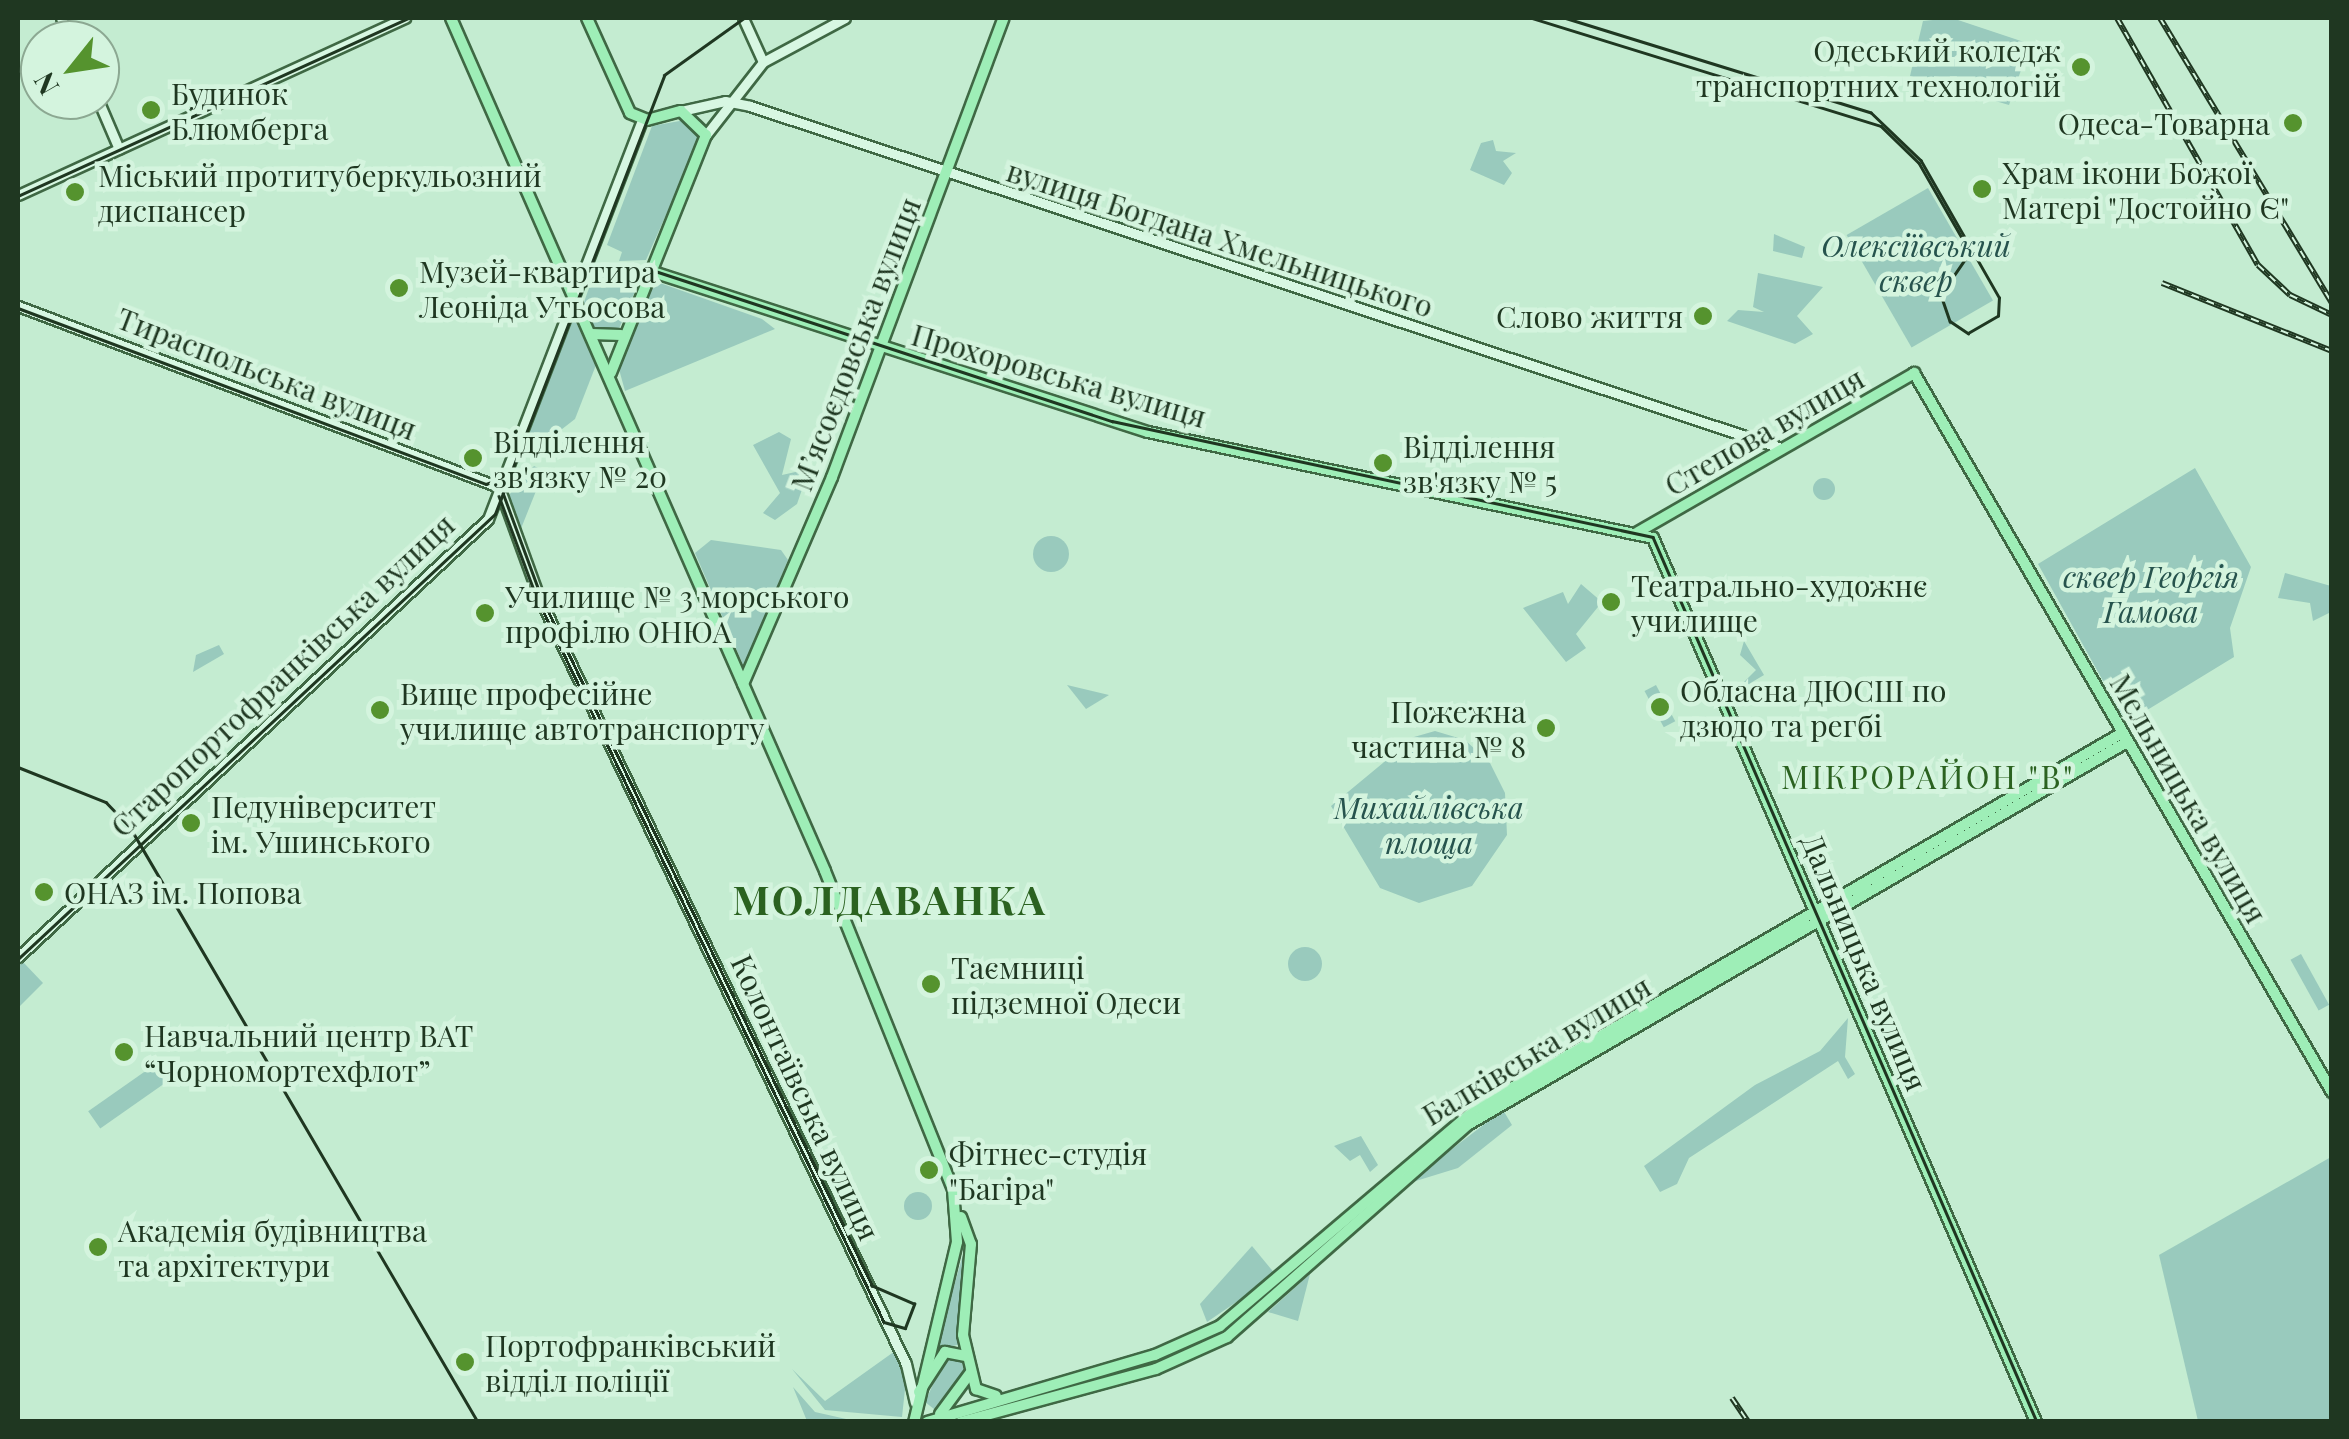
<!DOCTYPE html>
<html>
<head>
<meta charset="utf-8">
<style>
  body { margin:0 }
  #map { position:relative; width:2349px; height:1439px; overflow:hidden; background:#c4ecd1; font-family:"Playfair Display",serif }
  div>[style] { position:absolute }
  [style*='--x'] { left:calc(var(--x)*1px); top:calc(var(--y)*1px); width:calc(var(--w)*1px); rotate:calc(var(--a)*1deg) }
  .green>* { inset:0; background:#99cabd; transform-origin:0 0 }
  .round { border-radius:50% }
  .roads { filter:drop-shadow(2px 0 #3f6844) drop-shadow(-2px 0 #3f6844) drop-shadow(0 2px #3f6844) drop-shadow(0 -2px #3f6844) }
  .secondary>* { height:9px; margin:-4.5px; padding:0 4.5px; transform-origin:4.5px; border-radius:4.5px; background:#d7f7e2 }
  .primary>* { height:10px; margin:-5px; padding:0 5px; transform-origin:5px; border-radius:5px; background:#9eeeb7 }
  .tram>* { height:2.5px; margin:-1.25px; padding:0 1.25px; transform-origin:1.25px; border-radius:1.25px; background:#1f3721 }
  .rail>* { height:6px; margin-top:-3px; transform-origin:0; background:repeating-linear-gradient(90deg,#d4f4de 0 8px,#1f3721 0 16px); box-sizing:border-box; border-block:2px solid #1f3721 }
  .dots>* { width:28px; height:28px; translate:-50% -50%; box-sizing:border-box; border:5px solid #d4f4de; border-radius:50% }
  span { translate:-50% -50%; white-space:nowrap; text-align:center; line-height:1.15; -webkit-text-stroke:9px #d4f4de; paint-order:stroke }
  .poi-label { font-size:30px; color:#1f3721 }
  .right { translate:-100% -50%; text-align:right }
  .left { translate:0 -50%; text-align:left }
  .street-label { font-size:30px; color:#1f3721 }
  .park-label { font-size:30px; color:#26534d; font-style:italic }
  .neighbourhood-label { font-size:32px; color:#2b6220; letter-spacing:2.5px }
  .district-label { font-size:40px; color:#2b6220; font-weight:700; letter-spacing:2.5px }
  .frame { position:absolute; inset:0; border:20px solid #1f3721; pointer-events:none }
  .north { position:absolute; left:20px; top:20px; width:100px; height:100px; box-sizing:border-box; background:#d4f4de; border:2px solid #8ca892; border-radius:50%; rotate:240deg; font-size:28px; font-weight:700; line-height:40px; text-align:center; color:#1f3721 }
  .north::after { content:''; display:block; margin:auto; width:35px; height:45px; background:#55932e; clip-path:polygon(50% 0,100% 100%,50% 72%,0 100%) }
</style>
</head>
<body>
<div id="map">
  <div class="green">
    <i style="clip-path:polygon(1952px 18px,2030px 44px,2009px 105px,1910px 76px,1923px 21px)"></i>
    <i style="clip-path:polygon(685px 120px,701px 136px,646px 260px,619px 261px,622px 252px,607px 245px,652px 126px)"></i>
    <i style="clip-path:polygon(1493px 140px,1496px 151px,1516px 153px,1503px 161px,1512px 173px,1504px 185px,1470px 170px,1481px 143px)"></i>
    <i style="left:1928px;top:188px;width:130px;height:94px;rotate:60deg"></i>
    <i style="clip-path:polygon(1774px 234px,1805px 247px,1802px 258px,1773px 251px)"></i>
    <i style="clip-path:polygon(635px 272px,642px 275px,618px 331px,595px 331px,583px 305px,589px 288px)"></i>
    <i style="clip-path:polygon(1758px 273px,1823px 287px,1797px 316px,1813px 334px,1795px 344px,1727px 321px,1738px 310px,1764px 312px,1753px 307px)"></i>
    <i style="clip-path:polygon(660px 283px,762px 319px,775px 329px,625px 391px,617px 362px,645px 295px)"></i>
    <i style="clip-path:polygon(574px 318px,596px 365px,575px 419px,512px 468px)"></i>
    <i class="round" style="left:837px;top:360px;width:24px;height:24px"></i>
    <i style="clip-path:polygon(779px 432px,791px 439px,782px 475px,809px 469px,797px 504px,775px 520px,763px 513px,780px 493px,753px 445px)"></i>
    <i style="clip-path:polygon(534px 466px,544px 471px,520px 531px,509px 495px)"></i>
    <i style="clip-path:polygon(2195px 468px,2251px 567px,2230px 628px,2234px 657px,2139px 715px,2122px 715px,2038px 564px)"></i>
    <i class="round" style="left:1813px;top:478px;width:22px;height:22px"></i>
    <i class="round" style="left:1033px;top:536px;width:36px;height:36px"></i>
    <i style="clip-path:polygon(711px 540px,781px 550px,788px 560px,744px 667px,695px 553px)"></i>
    <i style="clip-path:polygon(2285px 573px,2331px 586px,2331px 612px,2313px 621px,2310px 603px,2278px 598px)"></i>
    <i style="clip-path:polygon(1581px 584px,1602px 602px,1576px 634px,1586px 648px,1566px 662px,1523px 608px,1563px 592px,1568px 604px)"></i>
    <i style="clip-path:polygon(1744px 641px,1764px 675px,1732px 694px,1756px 670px,1740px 655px)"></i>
    <i style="clip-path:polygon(219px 645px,224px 654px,193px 672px,196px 655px)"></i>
    <i style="clip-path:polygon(1067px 685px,1109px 695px,1086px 709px)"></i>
    <i style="left:1656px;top:685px;width:41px;height:13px;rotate:62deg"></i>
    <i style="clip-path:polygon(1435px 731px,1465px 740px,1490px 763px,1505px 793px,1507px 835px,1472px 886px,1419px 903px,1380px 888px,1331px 806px,1389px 758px,1393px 743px)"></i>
    <i class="round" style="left:1288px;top:947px;width:34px;height:34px"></i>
    <i style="left:2301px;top:954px;width:58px;height:12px;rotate:61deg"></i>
    <i style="clip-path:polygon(23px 962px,43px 983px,18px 1008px,18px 967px)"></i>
    <i style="clip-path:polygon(1848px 1018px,1845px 1057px,1855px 1074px,1848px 1079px,1838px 1061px,1689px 1158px,1677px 1184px,1660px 1192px,1644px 1166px,1755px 1085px,1820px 1051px)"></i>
    <i style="left:157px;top:1063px;width:21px;height:84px;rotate:55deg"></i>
    <i style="clip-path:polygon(1503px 1110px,1512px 1125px,1458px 1168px,1406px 1184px)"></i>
    <i style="clip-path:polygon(1361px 1136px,1378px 1165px,1370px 1172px,1360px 1155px,1350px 1161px,1334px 1146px)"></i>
    <i style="clip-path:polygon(2331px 1157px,2331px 1421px,2198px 1421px,2159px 1255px)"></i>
    <i class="round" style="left:904px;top:1192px;width:28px;height:28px"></i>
    <i style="clip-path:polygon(967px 1241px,960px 1344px,943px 1349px,929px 1372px)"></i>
    <i style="clip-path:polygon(1252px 1246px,1276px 1275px,1207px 1322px,1200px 1304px)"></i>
    <i style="clip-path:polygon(1310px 1274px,1298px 1321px,1268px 1312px)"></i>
    <i style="clip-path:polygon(895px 1351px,906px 1380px,902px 1417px,825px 1410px,792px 1369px,825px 1401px)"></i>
    <i style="clip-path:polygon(946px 1356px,961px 1359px,964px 1370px,934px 1409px,925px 1402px)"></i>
    <i style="clip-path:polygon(793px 1387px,815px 1412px,855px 1421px,807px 1421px)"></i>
  </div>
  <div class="roads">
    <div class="secondary">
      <i style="--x:61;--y:18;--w:24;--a:66"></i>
      <i style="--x:743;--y:18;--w:48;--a:65.6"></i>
      <i style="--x:98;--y:100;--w:53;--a:66.8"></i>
      <i style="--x:681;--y:111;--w:45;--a:-12.8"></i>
      <i style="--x:725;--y:101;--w:25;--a:11"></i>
      <i style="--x:750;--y:106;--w:1086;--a:18.35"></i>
      <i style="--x:706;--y:135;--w:93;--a:-52"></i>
      <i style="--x:763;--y:62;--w:93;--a:-28.2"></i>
      <i style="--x:18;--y:195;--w:426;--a:-24.6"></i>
      <i style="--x:18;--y:306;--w:514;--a:20.62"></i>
      <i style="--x:499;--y:487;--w:117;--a:70"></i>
      <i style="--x:539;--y:597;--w:850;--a:64.43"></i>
      <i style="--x:906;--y:1364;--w:39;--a:77"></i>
      <i style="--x:18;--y:957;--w:642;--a:-42.98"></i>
      <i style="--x:488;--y:519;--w:429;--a:-68.9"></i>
    </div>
    <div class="primary">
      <i style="--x:451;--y:18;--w:931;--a:66.32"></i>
      <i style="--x:825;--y:871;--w:344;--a:68.1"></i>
      <i style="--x:953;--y:1190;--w:52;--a:85.6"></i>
      <i style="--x:957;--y:1242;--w:185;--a:103.4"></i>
      <i style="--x:587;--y:18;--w:104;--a:65.6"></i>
      <i style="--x:630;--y:113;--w:18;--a:22"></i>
      <i style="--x:647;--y:120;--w:35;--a:-15"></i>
      <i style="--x:681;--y:111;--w:35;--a:44"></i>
      <i style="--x:706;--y:135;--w:256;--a:111.8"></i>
      <i style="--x:650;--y:271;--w:523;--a:17.92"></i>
      <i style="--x:1148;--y:432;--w:516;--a:11.85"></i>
      <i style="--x:1653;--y:538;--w:963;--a:66.57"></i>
      <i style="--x:591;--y:334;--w:30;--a:2"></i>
      <i style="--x:1638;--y:532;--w:319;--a:-29.9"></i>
      <i style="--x:1914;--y:373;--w:832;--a:59.83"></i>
      <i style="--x:743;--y:684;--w:225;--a:-66.7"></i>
      <i style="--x:832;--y:477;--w:490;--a:-69.5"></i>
      <i style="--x:961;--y:1217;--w:29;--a:70"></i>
      <i style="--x:971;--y:1244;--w:91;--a:95"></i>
      <i style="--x:963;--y:1335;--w:56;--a:76.5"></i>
      <i style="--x:976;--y:1389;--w:21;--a:19"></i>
      <i style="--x:919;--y:1392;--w:48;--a:-57"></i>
      <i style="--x:945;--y:1352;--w:21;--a:11"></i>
      <i style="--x:940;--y:1414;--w:52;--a:-53.6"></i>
      <i style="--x:927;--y:1422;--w:238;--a:-16.4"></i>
      <i style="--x:1155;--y:1355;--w:71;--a:-24"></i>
      <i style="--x:1220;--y:1326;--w:337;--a:-40.3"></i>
      <i style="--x:1477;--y:1108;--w:746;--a:-30.17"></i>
      <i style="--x:961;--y:1422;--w:202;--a:-15.2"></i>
      <i style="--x:1156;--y:1369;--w:78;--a:-24.3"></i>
      <i style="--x:1227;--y:1337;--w:322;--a:-41.4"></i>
      <i style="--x:1469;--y:1124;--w:761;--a:-30.14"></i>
    </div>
  </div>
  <div class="tram">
    <i style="--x:1532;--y:18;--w:365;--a:17.2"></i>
    <i style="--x:1881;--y:126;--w:53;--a:44.2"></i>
    <i style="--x:1919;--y:163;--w:92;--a:60.1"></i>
    <i style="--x:1965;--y:243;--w:17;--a:90"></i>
    <i style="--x:1965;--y:260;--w:42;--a:124.4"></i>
    <i style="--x:1941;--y:295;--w:28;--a:71"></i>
    <i style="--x:1950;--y:321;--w:22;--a:34"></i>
    <i style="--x:1968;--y:333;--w:34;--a:-30"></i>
    <i style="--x:1998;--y:316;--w:18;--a:-87"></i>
    <i style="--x:1999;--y:298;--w:158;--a:-119.7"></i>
    <i style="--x:1921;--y:161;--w:69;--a:-136.2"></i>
    <i style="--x:1871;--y:113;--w:320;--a:-162.8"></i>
    <i style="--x:18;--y:196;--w:430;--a:-24.5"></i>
    <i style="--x:584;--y:286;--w:59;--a:-19.7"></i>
    <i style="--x:640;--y:266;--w:497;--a:18.2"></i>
    <i style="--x:1112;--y:421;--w:553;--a:12.1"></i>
    <i style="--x:1653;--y:537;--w:965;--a:66.54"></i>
    <i style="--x:18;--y:308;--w:500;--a:20.6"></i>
    <i style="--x:486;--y:484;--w:23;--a:-20"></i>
    <i style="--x:499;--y:496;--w:109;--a:69.6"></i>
    <i style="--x:537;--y:598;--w:803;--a:64.39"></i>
    <i style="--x:884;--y:1322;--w:22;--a:16"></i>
    <i style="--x:905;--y:1328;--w:26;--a:-69"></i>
    <i style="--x:914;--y:1304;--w:46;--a:-156.8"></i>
    <i style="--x:872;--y:1286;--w:764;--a:-115.66"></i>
    <i style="--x:541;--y:597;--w:110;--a:-110.3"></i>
    <i style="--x:18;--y:767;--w:95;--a:21.7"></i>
    <i style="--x:106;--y:802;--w:35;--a:46"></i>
    <i style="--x:130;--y:827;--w:689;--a:59.68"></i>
    <i style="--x:18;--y:959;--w:652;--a:-43.01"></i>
    <i style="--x:495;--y:514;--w:470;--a:-68.9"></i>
    <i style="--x:664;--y:75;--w:98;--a:-35.5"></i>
  </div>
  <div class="rail">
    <i style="--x:2117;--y:18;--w:284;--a:60.3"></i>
    <i style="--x:2258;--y:265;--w:44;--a:43.2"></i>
    <i style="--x:2290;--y:295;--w:47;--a:25.5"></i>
    <i style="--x:2160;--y:18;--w:333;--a:58.9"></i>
    <i style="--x:2162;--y:283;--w:183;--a:21.8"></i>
    <i style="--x:1732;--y:1398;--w:29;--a:56"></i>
  </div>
  <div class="dots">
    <i style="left:2081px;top:67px;background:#55932e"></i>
    <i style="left:151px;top:110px;background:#55932e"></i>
    <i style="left:2293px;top:123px;background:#55932e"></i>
    <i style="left:1982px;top:189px;background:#55932e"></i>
    <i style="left:75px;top:192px;background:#55932e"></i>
    <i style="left:399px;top:288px;background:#55932e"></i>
    <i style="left:1703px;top:316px;background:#55932e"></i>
    <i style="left:473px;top:458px;background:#55932e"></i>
    <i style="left:1383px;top:463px;background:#55932e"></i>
    <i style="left:1611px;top:602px;background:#55932e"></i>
    <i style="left:485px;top:613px;background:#55932e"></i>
    <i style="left:1660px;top:707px;background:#55932e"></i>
    <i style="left:380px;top:710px;background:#55932e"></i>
    <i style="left:1546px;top:728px;background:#55932e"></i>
    <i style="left:191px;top:823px;background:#55932e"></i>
    <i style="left:44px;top:892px;background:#55932e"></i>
    <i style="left:931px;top:984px;background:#55932e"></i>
    <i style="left:124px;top:1052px;background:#55932e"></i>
    <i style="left:929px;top:1170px;background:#55932e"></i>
    <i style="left:98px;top:1247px;background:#55932e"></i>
    <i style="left:465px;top:1362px;background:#55932e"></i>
  </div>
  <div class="poi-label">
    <span class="right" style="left:2061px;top:67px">Одеський коледж<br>транспортних технологій</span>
    <span class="left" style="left:171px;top:110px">Будинок<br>Блюмберга</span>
    <span class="right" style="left:2270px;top:123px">Одеса-Товарна</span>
    <span class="left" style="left:2002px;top:189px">Храм ікони Божої<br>Матері "Достойно Є"</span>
    <span class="left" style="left:98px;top:192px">Міський протитуберкульозний<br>диспансер</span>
    <span class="left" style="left:419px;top:288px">Музей-квартира<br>Леоніда Утьосова</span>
    <span class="right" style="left:1683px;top:316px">Слово життя</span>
    <span class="left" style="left:493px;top:458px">Відділення<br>зв'язку № 20</span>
    <span class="left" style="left:1403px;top:463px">Відділення<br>зв'язку № 5</span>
    <span class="left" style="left:1631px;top:602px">Театрально-художнє<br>училище</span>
    <span class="left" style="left:505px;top:613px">Училище № 3 морського<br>профілю ОНЮА</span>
    <span class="left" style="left:1680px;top:707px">Обласна ДЮСШ по<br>дзюдо та регбі</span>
    <span class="left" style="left:400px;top:710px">Вище професійне<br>училище автотранспорту</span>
    <span class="right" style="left:1526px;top:728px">Пожежна<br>частина № 8</span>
    <span class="left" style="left:211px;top:823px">Педуніверситет<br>ім. Ушинського</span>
    <span class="left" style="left:64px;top:892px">ОНАЗ ім. Попова</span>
    <span class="left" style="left:951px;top:984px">Таємниці<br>підземної Одеси</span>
    <span class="left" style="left:144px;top:1052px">Навчальний центр ВАТ<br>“Чорномортехфлот”</span>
    <span class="left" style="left:949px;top:1170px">Фітнес-студія<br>"Багіра"</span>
    <span class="left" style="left:118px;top:1247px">Академія будівництва<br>та архітектури</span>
    <span class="left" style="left:485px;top:1362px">Портофранківський<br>відділ поліції</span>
  </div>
  <div class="street-label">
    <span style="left:1220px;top:238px;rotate:18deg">вулиця Богдана Хмельницького</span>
    <span style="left:855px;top:344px;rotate:-69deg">Мʼясоєдовська вулиця</span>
    <span style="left:267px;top:373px;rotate:21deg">Тираспольська вулиця</span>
    <span style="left:1059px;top:375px;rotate:16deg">Прохоровська вулиця</span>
    <span style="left:1764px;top:431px;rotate:-30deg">Степова вулиця</span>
    <span style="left:282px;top:675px;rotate:-43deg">Старопортофранківська вулиця</span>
    <span style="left:2189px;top:798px;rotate:60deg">Мельницька вулиця</span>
    <span style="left:1865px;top:962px;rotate:67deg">Дальницька вулиця</span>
    <span style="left:1536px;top:1050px;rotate:-31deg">Балківська вулиця</span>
    <span style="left:806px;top:1097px;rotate:65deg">Колонтаївська вулиця</span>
  </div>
  <div class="park-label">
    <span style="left:1916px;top:262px">Олексіївський<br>сквер</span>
    <span style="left:2151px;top:593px">сквер Георгія<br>Гамова</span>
    <span style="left:1429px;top:824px">Михайлівська<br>площа</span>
  </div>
  <div class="neighbourhood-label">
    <span style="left:1928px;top:776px">МІКРОРАЙОН "В"</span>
  </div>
  <div class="district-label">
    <span style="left:890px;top:899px">МОЛДАВАНКА</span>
  </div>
  <div class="frame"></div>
  <div class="north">N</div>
</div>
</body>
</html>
